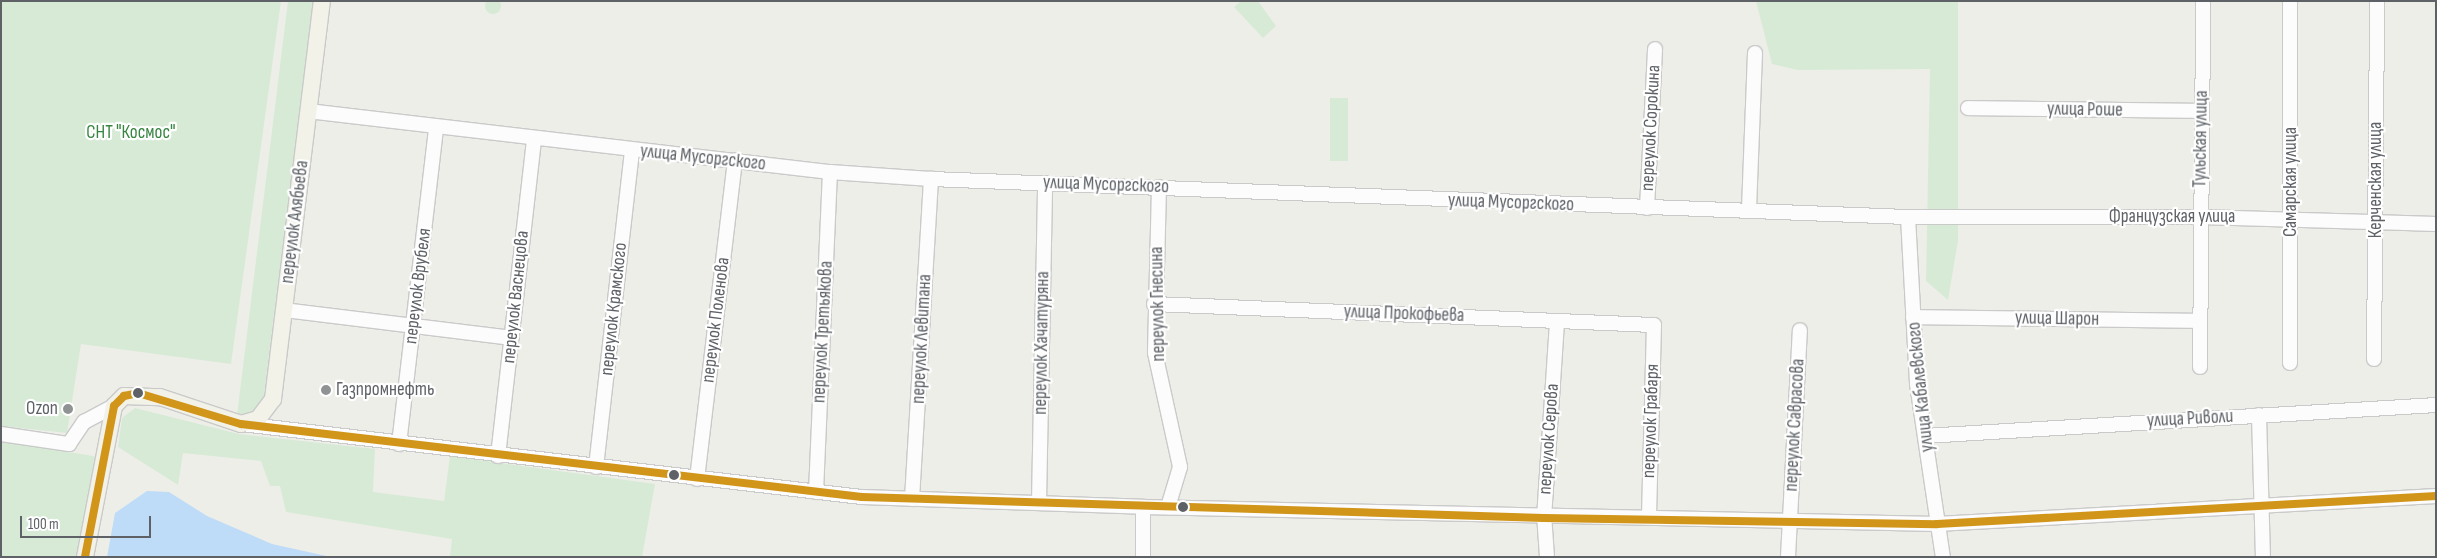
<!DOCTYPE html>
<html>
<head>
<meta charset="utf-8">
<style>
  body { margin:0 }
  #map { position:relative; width:2437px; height:558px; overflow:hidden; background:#eeeee9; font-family:"Sofia Sans Condensed",sans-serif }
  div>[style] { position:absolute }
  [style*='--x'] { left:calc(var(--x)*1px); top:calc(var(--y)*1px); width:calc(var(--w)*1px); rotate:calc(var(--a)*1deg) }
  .green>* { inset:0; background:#d7ead6; transform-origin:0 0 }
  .round { border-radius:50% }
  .water>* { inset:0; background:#bedbf7 }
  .roads { filter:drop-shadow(1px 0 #cacaca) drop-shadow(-1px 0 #cacaca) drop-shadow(0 1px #cacaca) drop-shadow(0 -1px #cacaca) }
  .minor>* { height:14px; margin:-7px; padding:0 7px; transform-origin:7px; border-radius:7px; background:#fcfcfc }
  .major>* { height:16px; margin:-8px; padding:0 8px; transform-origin:8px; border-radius:8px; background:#f3f2e9 }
  .bus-1>* { height:8px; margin:-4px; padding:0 4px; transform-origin:4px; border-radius:4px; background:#d1951a }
  .dots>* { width:14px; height:14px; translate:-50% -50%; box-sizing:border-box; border:2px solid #fff; border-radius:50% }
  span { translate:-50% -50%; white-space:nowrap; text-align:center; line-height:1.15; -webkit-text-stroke:4.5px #fff; paint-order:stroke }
  .street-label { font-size:19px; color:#5e6267 }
  .park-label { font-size:19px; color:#378540 }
  .poi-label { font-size:19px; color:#5e6267 }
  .left { translate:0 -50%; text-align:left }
  .right { translate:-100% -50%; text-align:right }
  .frame { position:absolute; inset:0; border:2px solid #5e6267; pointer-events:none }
  .scale { position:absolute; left:20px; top:516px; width:131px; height:22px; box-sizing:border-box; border:2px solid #5e6267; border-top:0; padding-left:6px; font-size:15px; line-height:18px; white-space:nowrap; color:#5e6267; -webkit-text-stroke:4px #fff; paint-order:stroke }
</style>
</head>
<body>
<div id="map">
  <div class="green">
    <i class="round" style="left:485px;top:-2px;width:16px;height:16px"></i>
    <i style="clip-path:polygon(1px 1px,281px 1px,231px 364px,81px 344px,67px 433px,1px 426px)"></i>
    <i style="clip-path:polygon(288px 1px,313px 1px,263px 403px,250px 415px,237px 415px)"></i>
    <i style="clip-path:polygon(1241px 1px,1258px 1px,1276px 26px,1263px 38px,1234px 7px)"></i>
    <i style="clip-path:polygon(1756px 1px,1958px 1px,1958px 241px,1948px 300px,1926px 281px,1930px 69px,1798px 70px,1772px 64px)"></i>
    <i style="left:1330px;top:98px;width:18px;height:63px"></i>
    <i style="clip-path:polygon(135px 408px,239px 434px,375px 449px,373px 492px,444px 501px,450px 456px,655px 484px,642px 557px,450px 557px,452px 539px,286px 512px,280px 486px,270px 486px,261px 461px,183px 453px,178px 485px,118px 447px,122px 418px)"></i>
    <i style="clip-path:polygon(1px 441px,99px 457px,81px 557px,1px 557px)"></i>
  </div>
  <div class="water">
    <i style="clip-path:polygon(147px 491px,169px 492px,207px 516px,272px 544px,331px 557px,107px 557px,115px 513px)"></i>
  </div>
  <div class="roads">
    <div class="minor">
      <i style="--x:1968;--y:108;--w:234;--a:0.7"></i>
      <i style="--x:308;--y:111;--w:526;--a:6.67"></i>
      <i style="--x:830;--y:172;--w:101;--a:4"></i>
      <i style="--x:931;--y:179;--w:978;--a:2.23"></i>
      <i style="--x:1908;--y:217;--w:292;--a:0"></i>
      <i style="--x:2200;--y:217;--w:236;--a:1.7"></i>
      <i style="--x:1159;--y:187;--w:166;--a:91.4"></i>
      <i style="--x:1155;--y:353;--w:117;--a:77.6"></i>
      <i style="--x:1180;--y:467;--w:42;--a:106.7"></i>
      <i style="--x:1647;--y:208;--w:159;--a:-87.1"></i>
      <i style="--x:1749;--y:209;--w:156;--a:-87.8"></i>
      <i style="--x:1908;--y:217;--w:167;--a:86.9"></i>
      <i style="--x:1917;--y:384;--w:175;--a:81.5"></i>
      <i style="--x:1154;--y:304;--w:500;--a:2.41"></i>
      <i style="--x:1654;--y:325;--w:191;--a:91.5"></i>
      <i style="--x:284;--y:310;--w:229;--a:7"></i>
      <i style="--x:1913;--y:317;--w:287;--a:0.8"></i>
      <i style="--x:2374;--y:359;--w:358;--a:-89.5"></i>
      <i style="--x:2290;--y:363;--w:362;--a:-90"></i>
      <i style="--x:2200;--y:367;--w:366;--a:-89.5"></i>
      <i style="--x:2259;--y:415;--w:142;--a:88.4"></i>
      <i style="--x:242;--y:424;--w:624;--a:6.72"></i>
      <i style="--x:862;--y:497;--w:281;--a:2"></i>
      <i style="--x:1143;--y:507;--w:794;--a:1.23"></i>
      <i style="--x:1937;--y:524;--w:500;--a:-3.2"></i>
      <i style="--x:1;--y:434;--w:69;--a:8.4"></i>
      <i style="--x:69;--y:444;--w:27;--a:-56"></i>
      <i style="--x:84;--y:422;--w:34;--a:-28"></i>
      <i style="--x:1925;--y:436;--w:512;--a:-3.47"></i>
      <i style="--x:399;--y:444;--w:318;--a:-83.3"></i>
      <i style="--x:498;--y:456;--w:319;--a:-83.5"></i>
      <i style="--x:596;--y:467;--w:319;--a:-83.5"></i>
      <i style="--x:697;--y:479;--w:321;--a:-83.2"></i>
      <i style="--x:816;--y:492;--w:320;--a:-87.5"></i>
      <i style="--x:912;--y:499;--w:321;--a:-86.6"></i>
      <i style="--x:1039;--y:503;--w:320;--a:-88.9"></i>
      <i style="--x:1143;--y:507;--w:50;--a:90"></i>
      <i style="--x:1547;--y:557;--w:39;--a:-94"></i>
      <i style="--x:1544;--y:518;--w:197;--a:-86.2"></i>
      <i style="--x:1788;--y:557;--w:227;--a:-87"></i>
    </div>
    <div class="major">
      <i style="--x:85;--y:557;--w:154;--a:-79.1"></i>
      <i style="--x:114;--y:406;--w:14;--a:-45"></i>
      <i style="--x:124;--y:396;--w:36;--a:2"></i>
      <i style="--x:160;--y:397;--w:85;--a:18.4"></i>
      <i style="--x:241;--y:424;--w:18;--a:-16"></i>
      <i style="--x:258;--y:419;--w:25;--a:-53"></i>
      <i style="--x:273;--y:399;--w:401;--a:-83"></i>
    </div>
  </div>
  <div class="bus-1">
    <i style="--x:85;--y:557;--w:154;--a:-79.1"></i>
    <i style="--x:114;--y:406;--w:14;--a:-45"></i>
    <i style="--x:124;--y:396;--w:14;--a:-12"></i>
    <i style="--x:138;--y:393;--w:108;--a:16.8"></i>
    <i style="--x:241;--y:424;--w:625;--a:6.7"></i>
    <i style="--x:862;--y:497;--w:682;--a:1.76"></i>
    <i style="--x:1544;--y:518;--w:393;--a:0.9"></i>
    <i style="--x:1937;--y:524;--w:500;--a:-3.2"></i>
  </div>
  <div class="dots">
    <i style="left:326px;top:390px;background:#909394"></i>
    <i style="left:138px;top:393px;background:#5e6267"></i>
    <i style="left:68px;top:409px;background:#909394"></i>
    <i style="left:674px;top:475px;background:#5e6267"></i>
    <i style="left:1183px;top:507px;background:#5e6267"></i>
  </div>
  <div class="street-label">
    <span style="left:2085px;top:110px;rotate:1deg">улица Роше</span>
    <span style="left:1651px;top:128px;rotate:-87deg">переулок Сорокина</span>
    <span style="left:2201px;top:139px;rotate:-89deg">Тульская улица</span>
    <span style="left:703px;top:158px;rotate:6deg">улица Мусоргского</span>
    <span style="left:2376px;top:180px;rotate:-90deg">Керченская улица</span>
    <span style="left:2291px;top:182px;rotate:-90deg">Самарская улица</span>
    <span style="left:1106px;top:185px;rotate:2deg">улица Мусоргского</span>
    <span style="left:1511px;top:203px;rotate:2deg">улица Мусоргского</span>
    <span style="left:2172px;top:217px">Французская улица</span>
    <span style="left:295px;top:222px;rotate:-83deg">переулок Алябьева</span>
    <span style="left:418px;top:286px;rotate:-83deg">переулок Врубеля</span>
    <span style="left:516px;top:297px;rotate:-84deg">переулок Васнецова</span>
    <span style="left:1158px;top:304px;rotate:-91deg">переулок Гнесина</span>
    <span style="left:614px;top:309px;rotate:-84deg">переулок Крамского</span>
    <span style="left:1404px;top:314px;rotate:2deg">улица Прокофьева</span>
    <span style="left:2057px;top:319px;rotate:1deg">улица Шарон</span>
    <span style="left:716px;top:320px;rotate:-83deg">переулок Поленова</span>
    <span style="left:823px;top:332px;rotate:-87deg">переулок Третьякова</span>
    <span style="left:922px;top:339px;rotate:-87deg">переулок Левитана</span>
    <span style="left:1042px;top:343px;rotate:-89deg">переулок Хачатуряна</span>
    <span style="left:1921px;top:387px;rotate:-96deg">улица Кабалевского</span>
    <span style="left:2190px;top:419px;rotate:-3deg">улица Риволи</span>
    <span style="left:1651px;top:421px;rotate:-88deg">переулок Грабаря</span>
    <span style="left:1795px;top:425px;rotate:-87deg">переулок Саврасова</span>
    <span style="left:1549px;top:439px;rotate:-86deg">переулок Серова</span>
  </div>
  <div class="park-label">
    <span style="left:131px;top:133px">СНТ "Космос"</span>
  </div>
  <div class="poi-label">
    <span class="left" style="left:336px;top:390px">Газпромнефть</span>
    <span class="right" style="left:58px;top:409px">Ozon</span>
  </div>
  <div class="frame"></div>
  <div class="scale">100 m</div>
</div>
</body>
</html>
